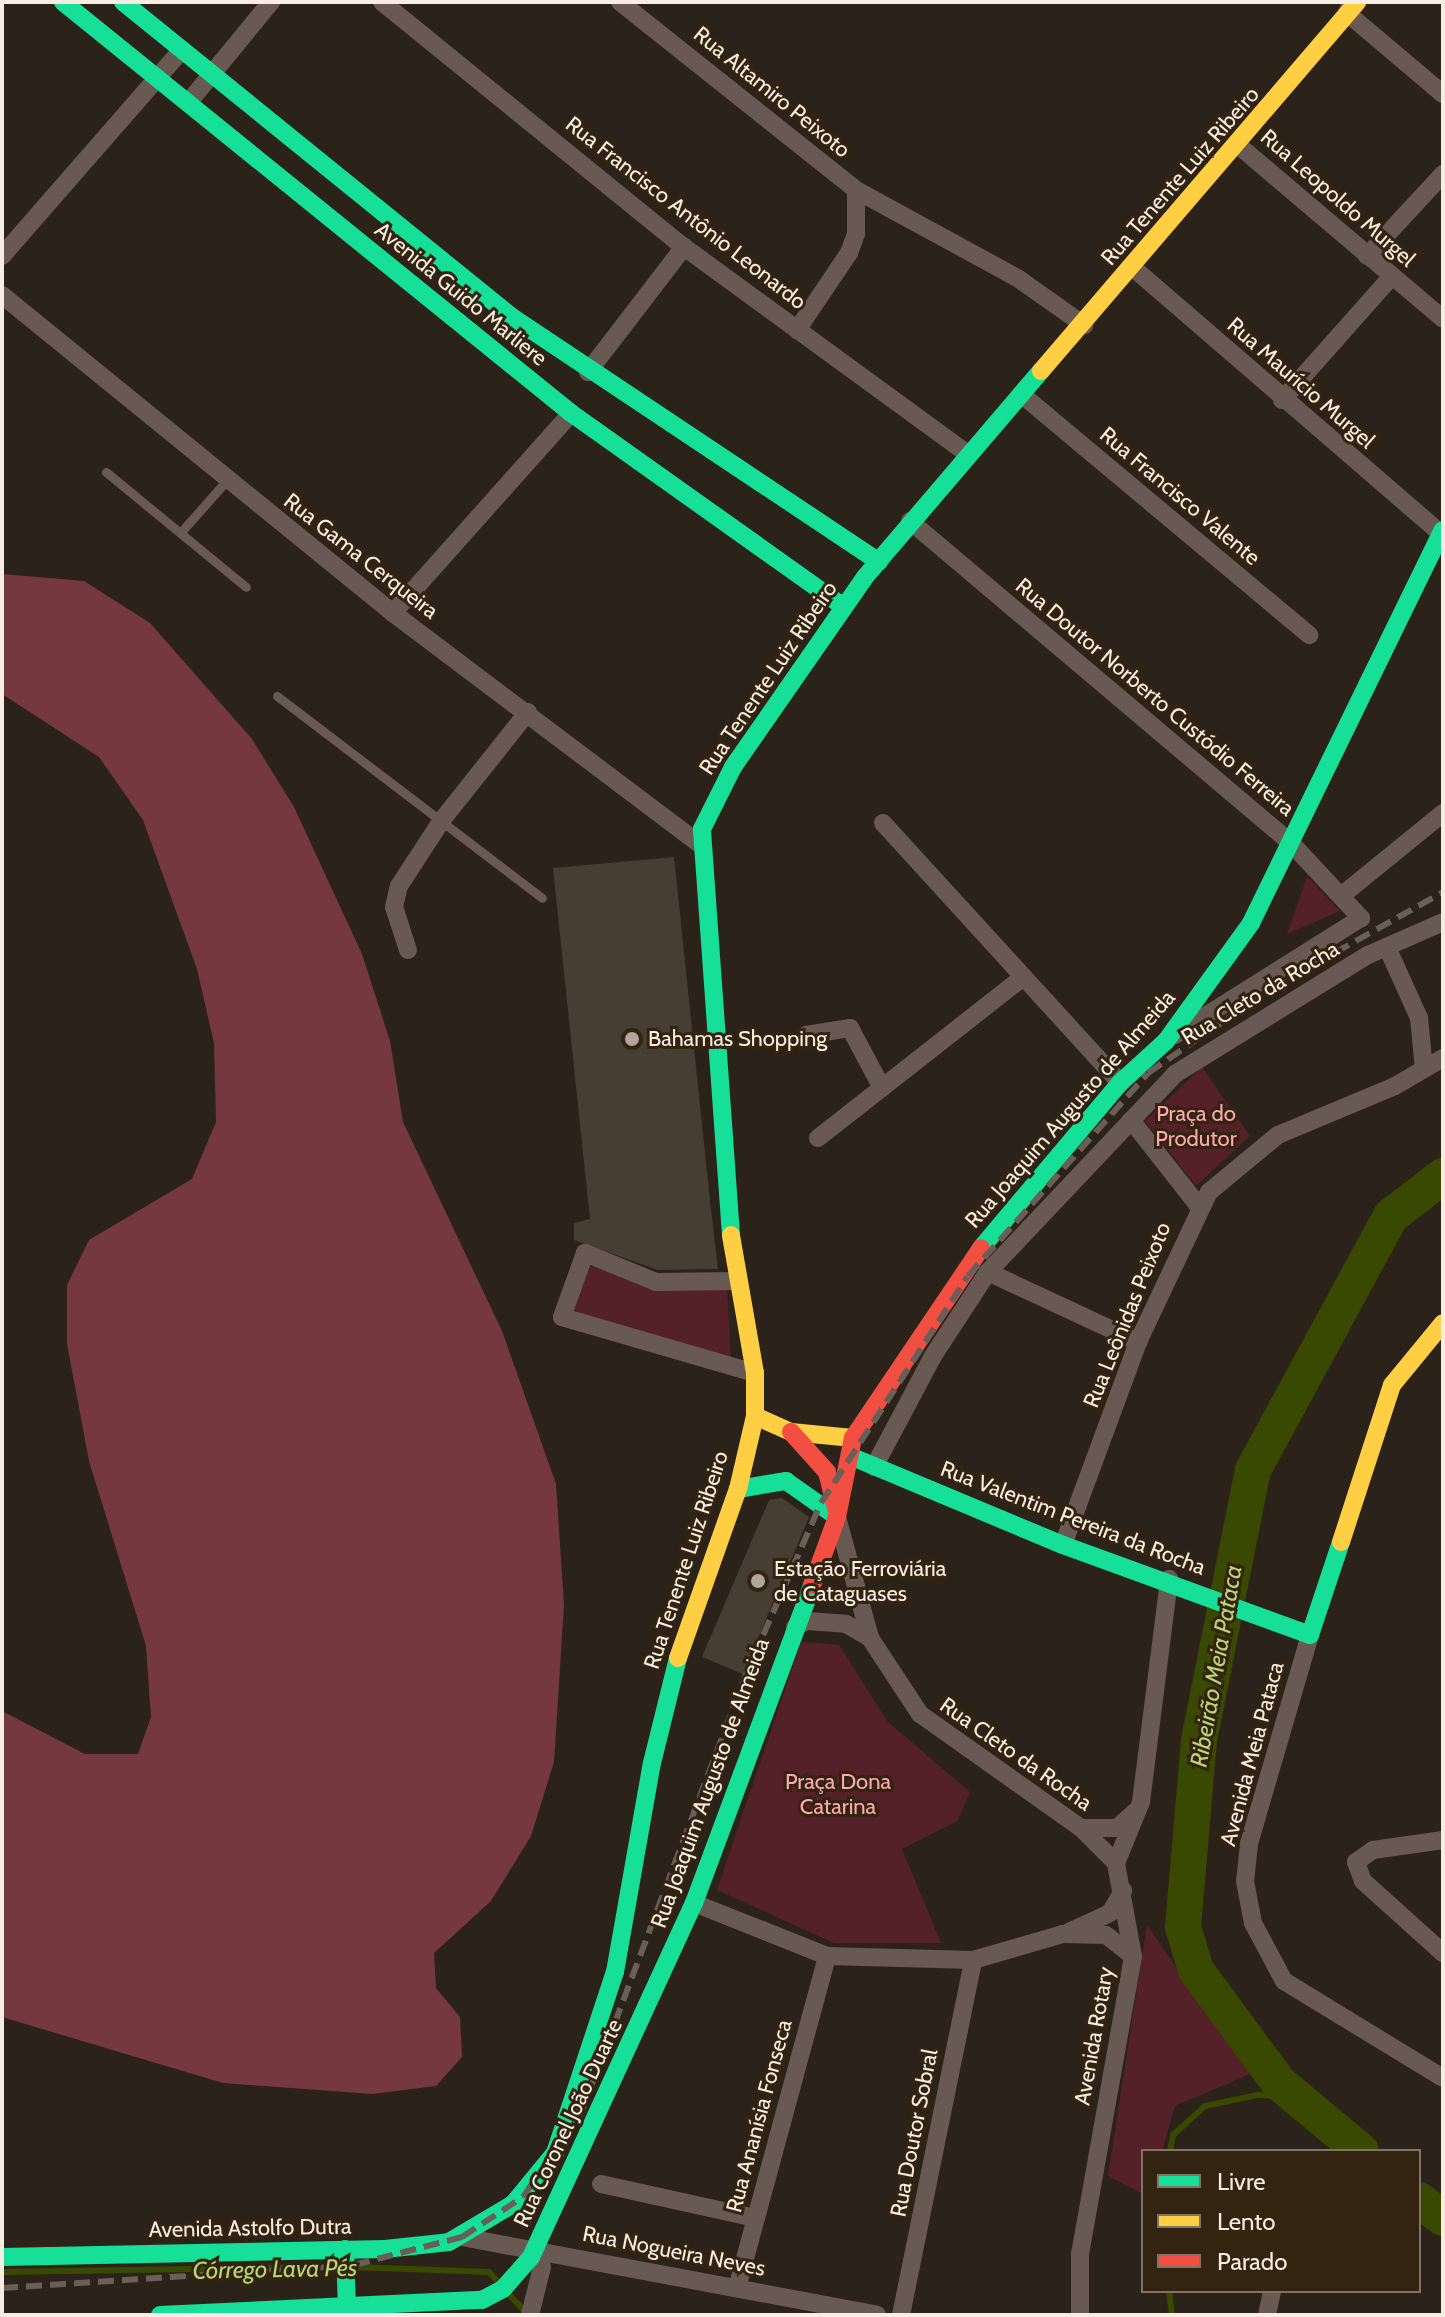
<!DOCTYPE html>
<html>
<head>
<meta charset="utf-8">
<style>
  body { margin:0 }
  #map { position:relative; width:1445px; height:2317px; overflow:hidden; background:#2b2219; font-family:Cabin,sans-serif }
  div>[style] { position:absolute }
  [style*='--x'] { left:calc(var(--x)*1px); top:calc(var(--y)*1px); width:calc(var(--w)*1px); rotate:calc(var(--a)*1deg) }
  .green>* { inset:0; background:#552128 }
  .forest>* { inset:0; background:#76383f }
  .stream>* { height:6px; margin:-3px; padding:0 3px; transform-origin:3px; border-radius:3px; background:#3a4902 }
  .river>* { height:36px; margin:-18px; padding:0 18px; transform-origin:18px; border-radius:18px; background:#3a4902 }
  .building>* { inset:0; background:#463e33 }
  .lane>* { height:9px; margin:-4.5px; padding:0 4.5px; transform-origin:4.5px; border-radius:4.5px; background:#695953 }
  .street>* { height:18px; margin:-9px; padding:0 9px; transform-origin:9px; border-radius:9px; background:#695953 }
  .fast>* { height:18px; margin:-9px; padding:0 9px; transform-origin:9px; border-radius:9px; background:#16e098 }
  .slow>* { height:18px; margin:-9px; padding:0 9px; transform-origin:9px; border-radius:9px; background:#ffcf43 }
  .jam>* { height:18px; margin:-9px; padding:0 9px; transform-origin:9px; border-radius:9px; background:#f24e42 }
  .rail>* { height:6px; margin-top:-3px; transform-origin:0; background:repeating-linear-gradient(90deg,#695e58 0 16px,transparent 0 24px) }
  .dots>* { width:22px; height:22px; translate:-50% -50%; box-sizing:border-box; border:4px solid #332311; border-radius:50% }
  span { translate:-50% -50%; white-space:nowrap; text-align:center; line-height:1.15; -webkit-text-stroke:6px #332311; paint-order:stroke }
  .street-label { font-size:22px; color:#f8ede2 }
  .poi-label { font-size:22px; color:#f8ede2 }
  .left { translate:0 -50%; text-align:left }
  .park-label { font-size:22px; color:#fea8b0 }
  .water-label { font-size:24px; color:#b9d676; font-style:italic }
  .frame { position:absolute; inset:0; border:4px solid #f8ede2; pointer-events:none }
  .legend { position:absolute; left:1141px; top:2149px; width:280px; height:144px; box-sizing:border-box; background:#332311; border:2px solid #827465; margin:0; padding:10px 14px; list-style:none; font-size:24px; color:#f8ede2 }
  .legend li { display:flex; align-items:center; gap:16px; height:40px }
  .legend b { width:40px; border:2px solid #827465 }
</style>
</head>
<body>
<div id="map">
  <div class="green">
    <i style="clip-path:polygon(1307px 876px,1340px 911px,1287px 934px)"></i>
    <i style="clip-path:polygon(1202px 1067px,1250px 1136px,1196px 1186px,1145px 1121px)"></i>
    <i style="clip-path:polygon(585px 1265px,675px 1290px,727px 1285px,731px 1360px,571px 1310px)"></i>
    <i style="clip-path:polygon(801px 1642px,839px 1645px,888px 1722px,970px 1792px,957px 1821px,902px 1849px,941px 1943px,834px 1943px,717px 1890px)"></i>
    <i style="clip-path:polygon(1147px 1925px,1250px 2074px,1175px 2106px,1162px 2151px,1143px 2151px,1143px 2194px,1108px 2176px)"></i>
  </div>
  <div class="forest">
    <i style="clip-path:polygon(2px 574px,84px 581px,150px 623px,252px 739px,294px 807px,362px 954px,390px 1041px,403px 1122px,502px 1331px,556px 1484px,564px 1605px,554px 1762px,531px 1836px,491px 1901px,434px 1953px,436px 1988px,460px 2017px,462px 2057px,436px 2086px,372px 2094px,223px 2083px,2px 2017px,2px 1711px,85px 1754px,138px 1754px,151px 1717px,146px 1646px,89px 1461px,67px 1344px,67px 1285px,89px 1240px,192px 1179px,216px 1122px,214px 1043px,197px 969px,143px 820px,99px 757px,2px 694px)"></i>
  </div>
  <div class="stream">
    <i style="--x:1170;--y:2151;--w:16;--a:-79"></i>
    <i style="--x:1173;--y:2135;--w:43;--a:-42.2"></i>
    <i style="--x:1205;--y:2106;--w:53;--a:-11.9"></i>
    <i style="--x:1257;--y:2095;--w:39;--a:3"></i>
    <i style="--x:354;--y:2267;--w:135;--a:2.1"></i>
    <i style="--x:489;--y:2272;--w:18;--a:47"></i>
    <i style="--x:2;--y:2272;--w:336;--a:-0.9"></i>
    <i style="--x:1169;--y:2291;--w:24;--a:83"></i>
    <i style="--x:508;--y:2293;--w:28;--a:48"></i>
  </div>
  <div class="river">
    <i style="--x:1361;--y:2151;--w:107;--a:-140.3"></i>
    <i style="--x:1279;--y:2083;--w:140;--a:-126.3"></i>
    <i style="--x:1196;--y:1970;--w:45;--a:-106.8"></i>
    <i style="--x:1183;--y:1927;--w:188;--a:-85.1"></i>
    <i style="--x:1199;--y:1740;--w:275;--a:-78.7"></i>
    <i style="--x:1253;--y:1470;--w:289;--a:-61.5"></i>
    <i style="--x:1391;--y:1216;--w:66;--a:-37.6"></i>
    <i style="--x:1419;--y:2200;--w:30;--a:37"></i>
  </div>
  <div class="building">
    <i style="clip-path:polygon(674px 857px,711px 1210px,718px 1269px,658px 1270px,574px 1240px,574px 1223px,590px 1219px,553px 868px)"></i>
    <i style="clip-path:polygon(782px 1498px,809px 1517px,743px 1674px,702px 1657px,769px 1500px)"></i>
  </div>
  <div class="lane">
    <i style="--x:106;--y:472;--w:181;--a:39.4"></i>
    <i style="--x:181;--y:532;--w:69;--a:-48.5"></i>
    <i style="--x:277;--y:696;--w:333;--a:37.3"></i>
  </div>
  <div class="street">
    <i style="--x:382;--y:2;--w:389;--a:39.1"></i>
    <i style="--x:684;--y:247;--w:350;--a:36.1"></i>
    <i style="--x:620;--y:2;--w:302;--a:38.5"></i>
    <i style="--x:856;--y:190;--w:186;--a:28.6"></i>
    <i style="--x:1019;--y:279;--w:80;--a:35.3"></i>
    <i style="--x:1350;--y:5;--w:9;--a:111"></i>
    <i style="--x:1347;--y:13;--w:126;--a:40.2"></i>
    <i style="--x:188;--y:103;--w:131;--a:-50.6"></i>
    <i style="--x:1238;--y:145;--w:269;--a:40.3"></i>
    <i style="--x:2;--y:256;--w:274;--a:-48.9"></i>
    <i style="--x:1367;--y:256;--w:112;--a:-47.2"></i>
    <i style="--x:1131;--y:266;--w:410;--a:40.8"></i>
    <i style="--x:1441;--y:534;--w:10;--a:79"></i>
    <i style="--x:2;--y:295;--w:504;--a:39.12"></i>
    <i style="--x:393;--y:613;--w:383;--a:37"></i>
    <i style="--x:797;--y:330;--w:93;--a:-56"></i>
    <i style="--x:849;--y:253;--w:20;--a:-70"></i>
    <i style="--x:856;--y:234;--w:44;--a:-90"></i>
    <i style="--x:588;--y:372;--w:158;--a:-52.5"></i>
    <i style="--x:1021;--y:394;--w:376;--a:39.9"></i>
    <i style="--x:1282;--y:400;--w:166;--a:-48.4"></i>
    <i style="--x:910;--y:521;--w:499;--a:40.2"></i>
    <i style="--x:1291;--y:843;--w:103;--a:47"></i>
    <i style="--x:1361;--y:918;--w:220;--a:147.8"></i>
    <i style="--x:393;--y:613;--w:268;--a:-48.3"></i>
    <i style="--x:883;--y:823;--w:352;--a:47.6"></i>
    <i style="--x:1341;--y:896;--w:132;--a:-39.1"></i>
    <i style="--x:1387;--y:947;--w:78;--a:65.7"></i>
    <i style="--x:1419;--y:1018;--w:51;--a:84.4"></i>
    <i style="--x:408;--y:950;--w:45;--a:-108"></i>
    <i style="--x:394;--y:907;--w:22;--a:-77"></i>
    <i style="--x:399;--y:886;--w:79;--a:-56.9"></i>
    <i style="--x:442;--y:820;--w:138;--a:-51.5"></i>
    <i style="--x:806;--y:1035;--w:45;--a:-9"></i>
    <i style="--x:850;--y:1028;--w:68;--a:61.9"></i>
    <i style="--x:1131;--y:1120;--w:108;--a:51.8"></i>
    <i style="--x:818;--y:1138;--w:261;--a:-38.1"></i>
    <i style="--x:988;--y:1272;--w:166;--a:25"></i>
    <i style="--x:736;--y:1281;--w:80;--a:179.3"></i>
    <i style="--x:656;--y:1282;--w:77;--a:-157.8"></i>
    <i style="--x:585;--y:1253;--w:68;--a:109.8"></i>
    <i style="--x:562;--y:1317;--w:201;--a:16.2"></i>
    <i style="--x:874;--y:1467;--w:126;--a:-62"></i>
    <i style="--x:933;--y:1356;--w:100;--a:-56.8"></i>
    <i style="--x:988;--y:1272;--w:272;--a:-46.6"></i>
    <i style="--x:1175;--y:1074;--w:227;--a:-31.7"></i>
    <i style="--x:1368;--y:955;--w:82;--a:-23.7"></i>
    <i style="--x:837;--y:1517;--w:125;--a:74.7"></i>
    <i style="--x:870;--y:1638;--w:91;--a:56.7"></i>
    <i style="--x:920;--y:1714;--w:197;--a:35.3"></i>
    <i style="--x:1081;--y:1828;--w:49;--a:45"></i>
    <i style="--x:1063;--y:1545;--w:216;--a:-69.7"></i>
    <i style="--x:1138;--y:1342;--w:166;--a:-64.7"></i>
    <i style="--x:1209;--y:1192;--w:89;--a:-39.6"></i>
    <i style="--x:1278;--y:1135;--w:127;--a:-22.7"></i>
    <i style="--x:1395;--y:1086;--w:56;--a:-30.3"></i>
    <i style="--x:795;--y:1627;--w:13;--a:-27"></i>
    <i style="--x:807;--y:1621;--w:39;--a:4"></i>
    <i style="--x:846;--y:1624;--w:28;--a:30"></i>
    <i style="--x:1310;--y:1635;--w:218;--a:106.3"></i>
    <i style="--x:1249;--y:1844;--w:37;--a:96"></i>
    <i style="--x:1245;--y:1881;--w:43;--a:79.2"></i>
    <i style="--x:1253;--y:1923;--w:66;--a:61.9"></i>
    <i style="--x:1284;--y:1981;--w:186;--a:31.4"></i>
    <i style="--x:1081;--y:1828;--w:36;--a:0"></i>
    <i style="--x:1117;--y:1828;--w:24;--a:-42"></i>
    <i style="--x:1443;--y:1840;--w:71;--a:171.9"></i>
    <i style="--x:1373;--y:1850;--w:21;--a:145"></i>
    <i style="--x:1356;--y:1862;--w:20;--a:70"></i>
    <i style="--x:1363;--y:1881;--w:108;--a:42"></i>
    <i style="--x:694;--y:1903;--w:143;--a:21.7"></i>
    <i style="--x:827;--y:1956;--w:146;--a:1.6"></i>
    <i style="--x:973;--y:1960;--w:94;--a:-16.1"></i>
    <i style="--x:1063;--y:1934;--w:43;--a:1.3"></i>
    <i style="--x:1106;--y:1935;--w:34;--a:38"></i>
    <i style="--x:1069;--y:1932;--w:45;--a:-24.9"></i>
    <i style="--x:1110;--y:1913;--w:26;--a:-59"></i>
    <i style="--x:601;--y:2184;--w:158;--a:12.4"></i>
    <i style="--x:462;--y:2237;--w:422;--a:10.6"></i>
    <i style="--x:737;--y:2288;--w:344;--a:-74.8"></i>
    <i style="--x:530;--y:2315;--w:49;--a:-76"></i>
    <i style="--x:542;--y:2267;--w:15;--a:-138"></i>
    <i style="--x:901;--y:2315;--w:362;--a:-78.5"></i>
    <i style="--x:1080;--y:2315;--w:61;--a:-90"></i>
    <i style="--x:1080;--y:2254;--w:303;--a:-79.9"></i>
    <i style="--x:1133;--y:1956;--w:95;--a:-100.4"></i>
    <i style="--x:1116;--y:1863;--w:66;--a:-67.7"></i>
    <i style="--x:1141;--y:1802;--w:225;--a:-82.8"></i>
    <i style="--x:1267;--y:2315;--w:25;--a:-78"></i>
  </div>
  <div class="fast">
    <i style="--x:63;--y:2;--w:653;--a:38.97"></i>
    <i style="--x:571;--y:413;--w:334;--a:35.4"></i>
    <i style="--x:123;--y:2;--w:501;--a:39"></i>
    <i style="--x:512;--y:317;--w:441;--a:33.7"></i>
    <i style="--x:731;--y:1235;--w:407;--a:-94.1"></i>
    <i style="--x:702;--y:829;--w:69;--a:-63.4"></i>
    <i style="--x:733;--y:767;--w:231;--a:-55.2"></i>
    <i style="--x:865;--y:577;--w:271;--a:-49.5"></i>
    <i style="--x:981;--y:1248;--w:216;--a:-49.9"></i>
    <i style="--x:1120;--y:1083;--w:62;--a:-42.4"></i>
    <i style="--x:1166;--y:1041;--w:145;--a:-54.2"></i>
    <i style="--x:1251;--y:923;--w:437;--a:-64"></i>
    <i style="--x:850;--y:1456;--w:231;--a:22.7"></i>
    <i style="--x:1063;--y:1545;--w:263;--a:20"></i>
    <i style="--x:1310;--y:1635;--w:98;--a:-71.6"></i>
    <i style="--x:738;--y:1489;--w:49;--a:-9.5"></i>
    <i style="--x:786;--y:1481;--w:62;--a:35.2"></i>
    <i style="--x:345;--y:2249;--w:59;--a:88.1"></i>
    <i style="--x:2;--y:2257;--w:383;--a:-1.2"></i>
    <i style="--x:385;--y:2249;--w:64;--a:-6.2"></i>
    <i style="--x:449;--y:2242;--w:74;--a:-30.7"></i>
    <i style="--x:513;--y:2204;--w:66;--a:-50.5"></i>
    <i style="--x:555;--y:2153;--w:191;--a:-71.7"></i>
    <i style="--x:615;--y:1972;--w:212;--a:-80"></i>
    <i style="--x:652;--y:1763;--w:108;--a:-76.1"></i>
    <i style="--x:160;--y:2315;--w:322;--a:-2.7"></i>
    <i style="--x:482;--y:2300;--w:24;--a:-28"></i>
    <i style="--x:503;--y:2289;--w:43;--a:-48.8"></i>
    <i style="--x:531;--y:2257;--w:390;--a:-65.3"></i>
    <i style="--x:694;--y:1903;--w:339;--a:-69.6"></i>
  </div>
  <div class="slow">
    <i style="--x:1041;--y:371;--w:486;--a:-49.4"></i>
    <i style="--x:755;--y:1416;--w:39;--a:24"></i>
    <i style="--x:791;--y:1432;--w:62;--a:5.5"></i>
    <i style="--x:1341;--y:1542;--w:165;--a:-72"></i>
    <i style="--x:1392;--y:1385;--w:80;--a:-50.6"></i>
    <i style="--x:678;--y:1658;--w:179;--a:-70.5"></i>
    <i style="--x:738;--y:1489;--w:75;--a:-76.9"></i>
    <i style="--x:755;--y:1416;--w:43;--a:-90"></i>
    <i style="--x:755;--y:1373;--w:140;--a:-99.9"></i>
  </div>
  <div class="jam">
    <i style="--x:791;--y:1432;--w:54;--a:48"></i>
    <i style="--x:827;--y:1472;--w:38;--a:76"></i>
    <i style="--x:812;--y:1585;--w:72;--a:-69.8"></i>
    <i style="--x:837;--y:1517;--w:81;--a:-78.6"></i>
    <i style="--x:853;--y:1438;--w:229;--a:-56"></i>
  </div>
  <div class="rail">
    <i style="--x:2;--y:2288;--w:353;--a:-3.7"></i>
    <i style="--x:354;--y:2265;--w:112;--a:-14.5"></i>
    <i style="--x:462;--y:2237;--w:73;--a:-33.3"></i>
    <i style="--x:523;--y:2197;--w:102;--a:-55.4"></i>
    <i style="--x:581;--y:2113;--w:464;--a:-69.4"></i>
    <i style="--x:744;--y:1679;--w:192;--a:-66.4"></i>
    <i style="--x:821;--y:1503;--w:270;--a:-57.1"></i>
    <i style="--x:968;--y:1276;--w:271;--a:-48.4"></i>
    <i style="--x:1148;--y:1073;--w:150;--a:-34.4"></i>
    <i style="--x:1272;--y:988;--w:196;--a:-29.3"></i>
  </div>
  <div class="dots">
    <i style="left:632px;top:1039px;background:#b0a69c"></i>
    <i style="left:758px;top:1581px;background:#b0a69c"></i>
  </div>
  <div class="street-label">
    <span style="left:772px;top:92px;rotate:39deg">Rua Altamiro Peixoto</span>
    <span style="left:1180px;top:176px;rotate:-49deg">Rua Tenente Luiz Ribeiro</span>
    <span style="left:1338px;top:198px;rotate:41deg">Rua Leopoldo Murgel</span>
    <span style="left:686px;top:213px;rotate:38deg">Rua Francisco Antônio Leonardo</span>
    <span style="left:461px;top:294px;rotate:39deg">Avenida Guido Marliere</span>
    <span style="left:1301px;top:383px;rotate:41deg">Rua Maurício Murgel</span>
    <span style="left:1180px;top:496px;rotate:40deg">Rua Francisco Valente</span>
    <span style="left:361px;top:556px;rotate:38deg">Rua Gama Cerqueira</span>
    <span style="left:768px;top:678px;rotate:-56deg">Rua Tenente Luiz Ribeiro</span>
    <span style="left:1155px;top:697px;rotate:40deg">Rua Doutor Norberto Custódio Ferreira</span>
    <span style="left:1260px;top:993px;rotate:-31deg">Rua Cleto da Rocha</span>
    <span style="left:1070px;top:1109px;rotate:-49deg">Rua Joaquim Augusto de Almeida</span>
    <span style="left:1127px;top:1315px;rotate:-68deg">Rua Leônidas Peixoto</span>
    <span style="left:1073px;top:1518px;rotate:21deg">Rua Valentim Pereira da Rocha</span>
    <span style="left:686px;top:1560px;rotate:-72deg">Rua Tenente Luiz Ribeiro</span>
    <span style="left:1016px;top:1754px;rotate:35deg">Rua Cleto da Rocha</span>
    <span style="left:1252px;top:1754px;rotate:-75deg">Avenida Meia Pataca</span>
    <span style="left:710px;top:1783px;rotate:-70deg">Rua Joaquim Augusto de Almeida</span>
    <span style="left:1094px;top:2036px;rotate:-80deg">Avenida Rotary</span>
    <span style="left:759px;top:2116px;rotate:-75deg">Rua Ananísia Fonseca</span>
    <span style="left:568px;top:2123px;rotate:-65deg">Rua Coronel João Duarte</span>
    <span style="left:914px;top:2133px;rotate:-79deg">Rua Doutor Sobral</span>
    <span style="left:250px;top:2228px;rotate:-1deg">Avenida Astolfo Dutra</span>
    <span style="left:674px;top:2251px;rotate:11deg">Rua Nogueira Neves</span>
  </div>
  <div class="poi-label">
    <span class="left" style="left:648px;top:1039px">Bahamas Shopping</span>
    <span class="left" style="left:774px;top:1581px">Estação Ferroviária<br>de Cataguases</span>
  </div>
  <div class="park-label">
    <span style="left:1196px;top:1126px">Praça do<br>Produtor</span>
    <span style="left:838px;top:1794px">Praça Dona<br>Catarina</span>
  </div>
  <div class="water-label">
    <span style="left:1216px;top:1666px;rotate:-80deg">Ribeirão Meia Pataca</span>
    <span style="left:275px;top:2269px;rotate:-1deg">Córrego Lava Pés</span>
  </div>
  <div class="frame"></div>
  <ul class="legend">
  <li><b style="height:10px;background:#16e098"></b>Livre</li>
  <li><b style="height:10px;background:#ffcf43"></b>Lento</li>
  <li><b style="height:10px;background:#f24e42"></b>Parado</li>
  </ul>
</div>
</body>
</html>
